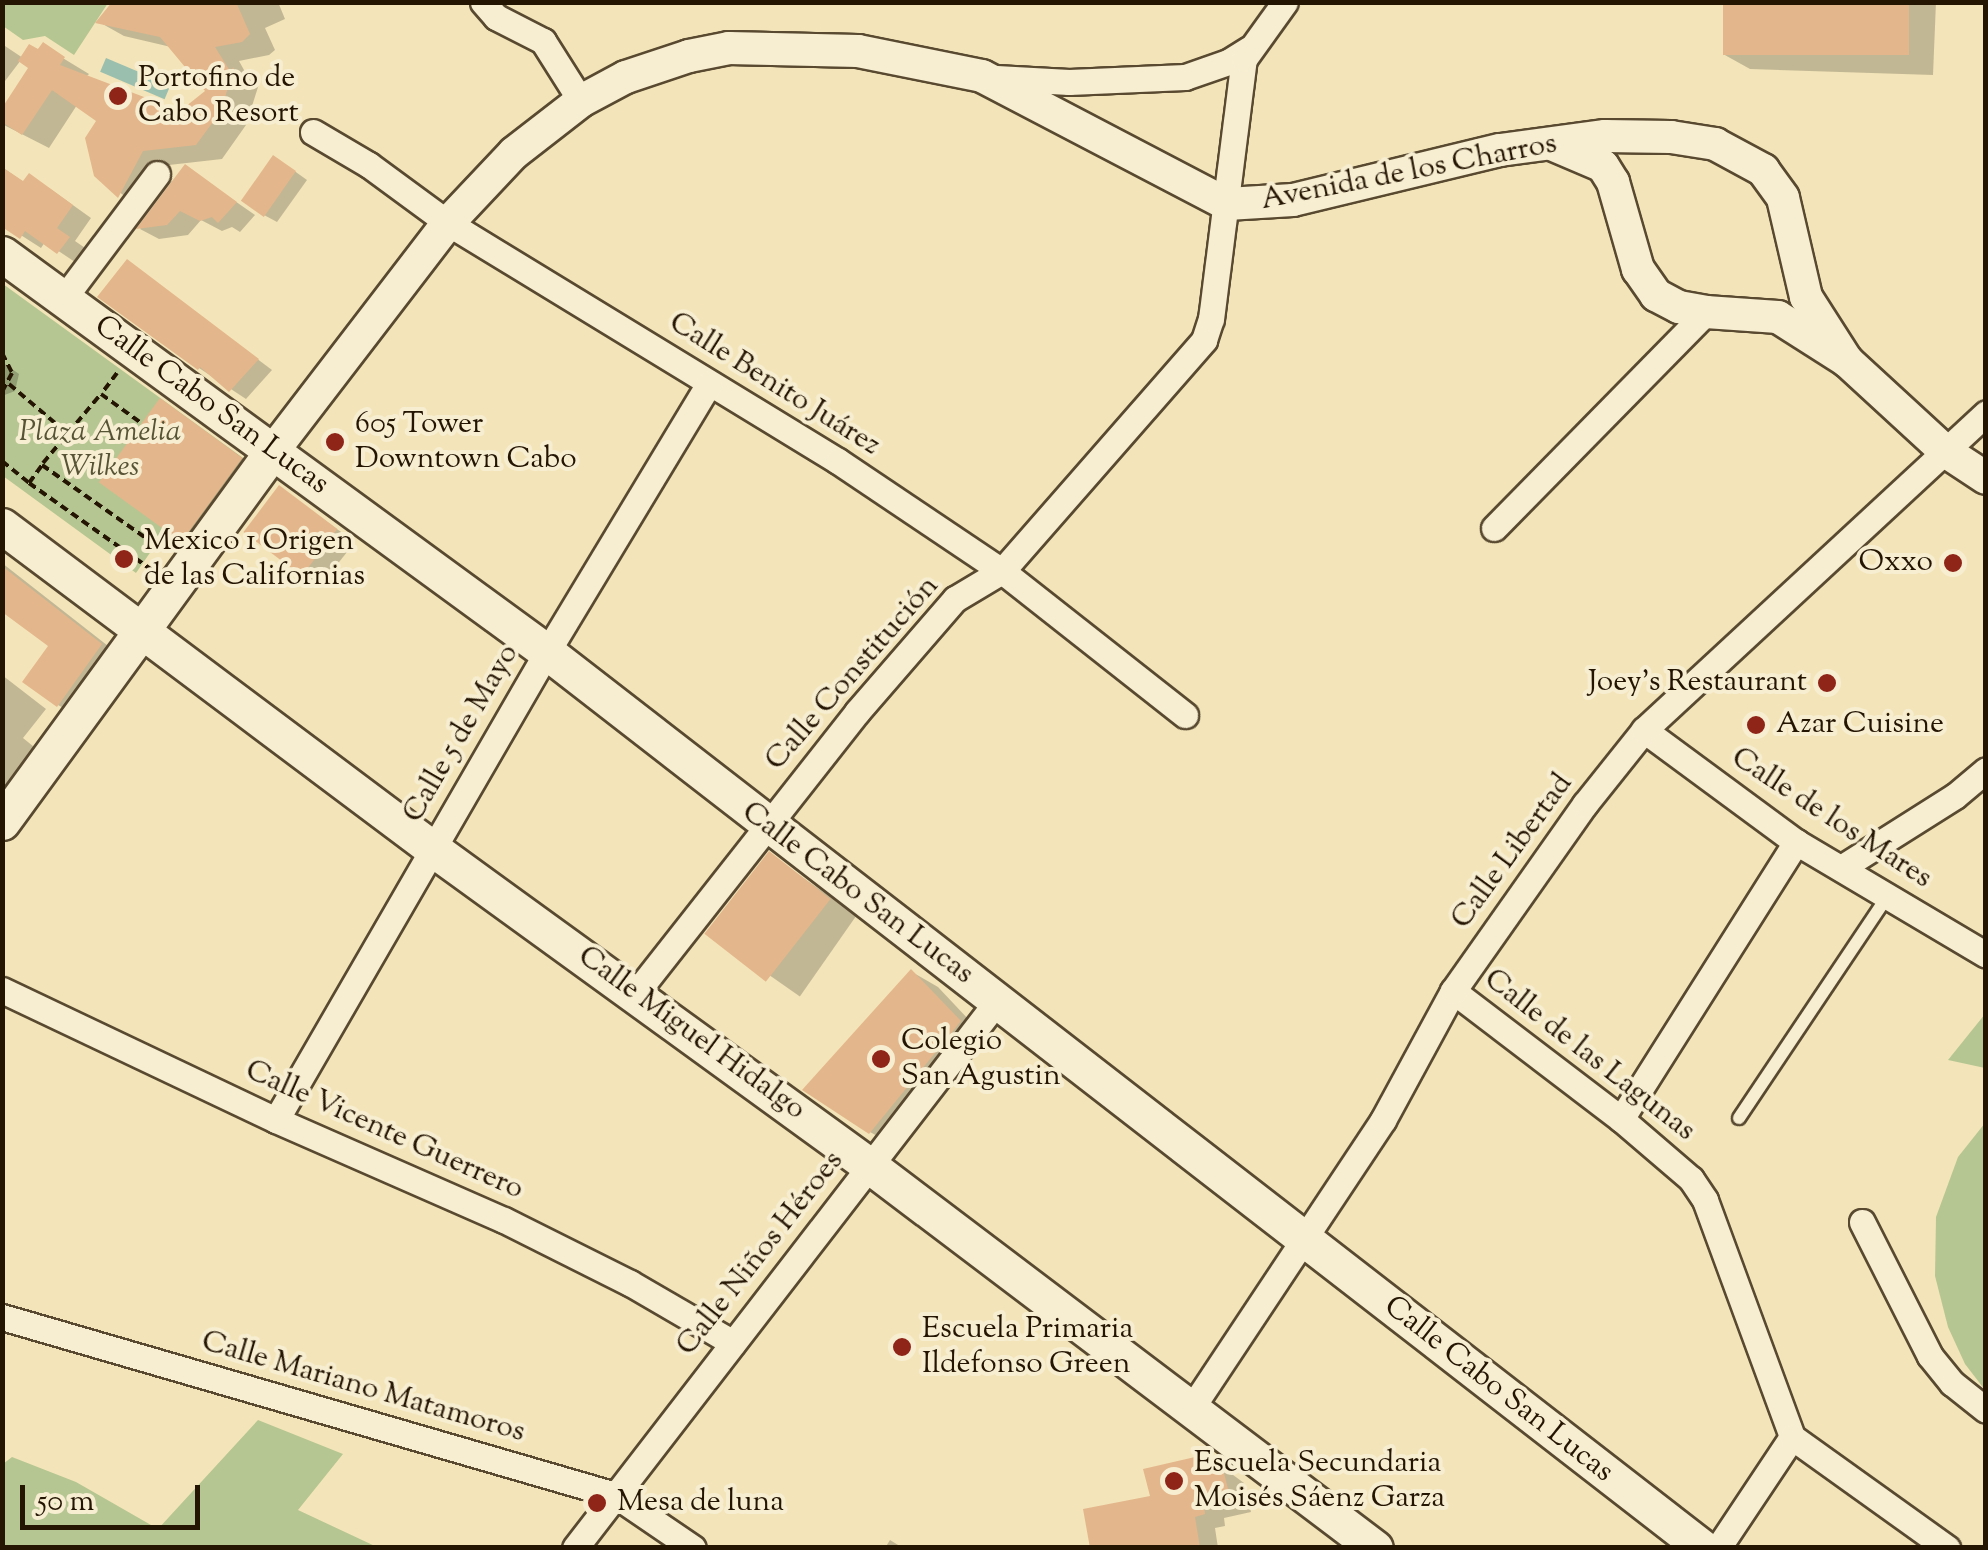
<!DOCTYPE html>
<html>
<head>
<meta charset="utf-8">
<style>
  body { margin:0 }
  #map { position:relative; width:1988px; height:1550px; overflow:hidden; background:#f3e5b9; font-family:"Sorts Mill Goudy",serif }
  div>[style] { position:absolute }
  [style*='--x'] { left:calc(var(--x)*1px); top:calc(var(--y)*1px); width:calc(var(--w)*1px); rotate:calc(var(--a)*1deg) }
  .green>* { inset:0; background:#b6c692 }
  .water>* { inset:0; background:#9bbfae; transform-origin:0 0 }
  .shadow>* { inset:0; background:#0003; transform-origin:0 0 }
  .building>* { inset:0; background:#e4b68c; transform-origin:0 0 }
  .path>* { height:4px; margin-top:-2px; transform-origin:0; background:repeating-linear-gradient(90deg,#241503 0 8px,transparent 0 13px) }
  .roads { filter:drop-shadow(2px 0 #584930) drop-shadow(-2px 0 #584930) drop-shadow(0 2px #584930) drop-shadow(0 -2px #584930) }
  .service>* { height:12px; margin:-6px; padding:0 6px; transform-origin:6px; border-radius:6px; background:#f7eed2 }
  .minor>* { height:25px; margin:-12.5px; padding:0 12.5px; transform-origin:12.5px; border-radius:12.5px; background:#f7eed2 }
  .tertiary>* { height:32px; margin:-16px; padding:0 16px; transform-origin:16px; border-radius:16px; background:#f7eed2 }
  .secondary>* { height:35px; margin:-17.5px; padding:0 17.5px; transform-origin:17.5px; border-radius:17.5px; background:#f7eed2 }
  .dots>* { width:28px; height:28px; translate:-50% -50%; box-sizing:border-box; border:5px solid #f7eed2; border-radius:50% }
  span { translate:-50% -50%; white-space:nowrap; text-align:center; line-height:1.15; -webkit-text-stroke:8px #f7eed2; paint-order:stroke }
  .poi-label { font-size:30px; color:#241503 }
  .left { translate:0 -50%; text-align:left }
  .right { translate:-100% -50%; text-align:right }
  .street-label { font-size:30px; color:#241503 }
  .park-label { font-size:30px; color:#575335; font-style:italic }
  .frame { position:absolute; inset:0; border:5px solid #241503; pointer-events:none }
  .scale { position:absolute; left:20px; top:1485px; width:180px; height:45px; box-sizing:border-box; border:5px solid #241503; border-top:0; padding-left:12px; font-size:30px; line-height:35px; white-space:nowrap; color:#241503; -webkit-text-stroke:8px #f7eed2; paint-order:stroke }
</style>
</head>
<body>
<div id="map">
  <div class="green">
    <i style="clip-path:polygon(2px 3px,3px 2px,108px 3px,74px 55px,45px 36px,23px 40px,3px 26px)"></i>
    <i style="clip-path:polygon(3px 284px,243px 458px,182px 542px,165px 531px,136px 573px,3px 476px)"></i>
    <i style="clip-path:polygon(1985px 1014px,1985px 1068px,1948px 1060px)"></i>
    <i style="clip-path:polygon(1985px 1123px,1985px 1390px,1965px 1364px,1948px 1327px,1935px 1276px,1936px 1217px,1958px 1157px)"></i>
    <i style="clip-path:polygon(258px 1420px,343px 1454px,298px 1510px,377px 1547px,3px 1547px,3px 1464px,12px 1457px,76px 1482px,158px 1529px)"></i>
  </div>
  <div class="water">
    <i style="left:106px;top:58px;width:70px;height:15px;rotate:23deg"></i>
  </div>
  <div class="shadow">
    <i style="clip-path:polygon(115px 2px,278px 2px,285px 19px,265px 28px,275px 50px,269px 55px,239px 61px,249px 79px,259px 84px,246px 125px,222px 159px,169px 165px,145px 211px,96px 175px,100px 121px,77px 105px,49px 148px,2px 124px,2px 102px,7px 106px,32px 67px,21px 60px,2px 85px,2px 44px,23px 58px,43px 46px,89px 74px,86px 77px,169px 114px,181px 114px,208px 92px,171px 47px,124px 36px,99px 22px)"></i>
    <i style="clip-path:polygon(1725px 2px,1936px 2px,1933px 75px,1750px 69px,1723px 54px)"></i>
    <i style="clip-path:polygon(286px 165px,307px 180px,277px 222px,264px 215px)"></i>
    <i style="clip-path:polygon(2px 167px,25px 183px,49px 188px,91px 218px,75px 241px,88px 250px,78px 264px,45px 242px,41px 248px,2px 223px)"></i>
    <i style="clip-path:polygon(186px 167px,255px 215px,240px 232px,232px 227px,222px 231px,201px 220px,188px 235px,159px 239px,140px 229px)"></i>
    <i style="clip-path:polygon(128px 262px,272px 370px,246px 399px,199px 368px)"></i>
    <i style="clip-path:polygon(2px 362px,19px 374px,15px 391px,2px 396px)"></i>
    <i style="clip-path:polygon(160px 401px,267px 475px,209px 554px,182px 539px)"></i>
    <i style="clip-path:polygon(280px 488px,355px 542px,320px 586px,300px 575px)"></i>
    <i style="clip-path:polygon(2px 563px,126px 660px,83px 719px,58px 705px,51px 646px,5px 612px,2px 615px)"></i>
    <i style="clip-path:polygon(2px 675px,46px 709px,23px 738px,39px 751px,2px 793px)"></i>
    <i style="left:769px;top:854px;width:107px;height:99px;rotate:35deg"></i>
    <i style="clip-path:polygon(912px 972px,938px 987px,986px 1038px,897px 1147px,870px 1132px)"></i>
    <i style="clip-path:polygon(1194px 1459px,1203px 1464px,1214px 1461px,1244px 1483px,1251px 1512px,1224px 1518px,1225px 1526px,1215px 1528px,1218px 1548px,1090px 1548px)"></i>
    <i style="clip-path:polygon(890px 1540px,903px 1548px,885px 1548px)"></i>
  </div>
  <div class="building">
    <i style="clip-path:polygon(112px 2px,236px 2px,250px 34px,242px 42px,215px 47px,230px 71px,234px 67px,221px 111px,196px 145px,143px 151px,118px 198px,94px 176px,85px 138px,96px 121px,52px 90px,22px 135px,2px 122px,2px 108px,28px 68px,18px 61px,29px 44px,38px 49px,43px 42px,65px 57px,60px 65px,144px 97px,162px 112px,180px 111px,205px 91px,160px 37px,95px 23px)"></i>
    <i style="left:1723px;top:2px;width:186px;height:53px"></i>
    <i style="left:273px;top:155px;width:28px;height:56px;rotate:35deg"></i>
    <i style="clip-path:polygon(185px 164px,237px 202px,218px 223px,212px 217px,200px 221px,180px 211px,167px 225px,136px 229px)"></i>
    <i style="clip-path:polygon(2px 167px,23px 181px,29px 173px,73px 205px,57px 228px,70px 237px,57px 254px,25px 231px,20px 239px,2px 227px)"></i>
    <i style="clip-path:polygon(127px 259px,259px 359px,229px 392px,200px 367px,198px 370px,97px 297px)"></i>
    <i style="left:160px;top:398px;width:102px;height:104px;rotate:36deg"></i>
    <i style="left:279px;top:485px;width:73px;height:59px;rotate:37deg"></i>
    <i style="clip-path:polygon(2px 566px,102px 644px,57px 707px,22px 682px,48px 646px,2px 612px)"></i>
    <i style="left:769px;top:851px;width:78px;height:105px;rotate:38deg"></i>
    <i style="clip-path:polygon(911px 969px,961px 1021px,869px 1134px,802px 1090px)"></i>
    <i style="clip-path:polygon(1195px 1457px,1196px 1463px,1215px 1459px,1223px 1469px,1231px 1501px,1204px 1507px,1205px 1514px,1195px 1517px,1200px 1548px,1090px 1548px,1083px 1509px,1150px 1496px,1143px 1469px)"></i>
  </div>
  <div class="path">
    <i style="--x:2;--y:353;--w:22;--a:63"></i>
    <i style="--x:12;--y:373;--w:21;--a:118"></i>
    <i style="--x:117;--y:373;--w:26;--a:127"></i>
    <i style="--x:101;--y:394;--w:49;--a:35.9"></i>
    <i style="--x:9;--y:384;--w:77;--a:40.3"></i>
    <i style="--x:2;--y:461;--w:35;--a:39"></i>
    <i style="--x:29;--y:483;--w:22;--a:-54"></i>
    <i style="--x:42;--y:465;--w:148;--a:35.1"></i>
    <i style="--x:43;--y:463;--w:90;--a:-50"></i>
    <i style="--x:29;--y:483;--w:151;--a:35.3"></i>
  </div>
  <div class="roads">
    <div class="service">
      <i style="--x:1739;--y:1118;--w:266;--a:-56.2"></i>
    </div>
    <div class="minor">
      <i style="--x:483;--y:2;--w:20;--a:49"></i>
      <i style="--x:496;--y:17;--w:53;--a:27.1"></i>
      <i style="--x:543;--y:41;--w:71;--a:57.7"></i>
      <i style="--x:996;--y:78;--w:73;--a:3.1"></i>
      <i style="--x:1069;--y:82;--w:116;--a:-2.5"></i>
      <i style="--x:1185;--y:77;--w:46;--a:-19.2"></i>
      <i style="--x:1228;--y:62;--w:25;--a:-32"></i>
      <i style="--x:313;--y:132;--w:65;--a:30.5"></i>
      <i style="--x:369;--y:165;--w:98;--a:36.3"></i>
      <i style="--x:448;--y:223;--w:457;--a:31.4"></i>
      <i style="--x:838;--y:461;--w:197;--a:33.9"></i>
      <i style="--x:1002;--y:571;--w:233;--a:38.2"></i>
      <i style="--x:64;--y:298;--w:155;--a:-53.1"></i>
      <i style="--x:1494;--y:528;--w:303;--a:-45.5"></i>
      <i style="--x:1644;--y:730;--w:189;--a:36.4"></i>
      <i style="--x:1796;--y:842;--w:221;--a:30.7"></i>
      <i style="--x:1841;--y:868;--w:135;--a:-32.3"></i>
      <i style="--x:1955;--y:796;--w:40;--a:-40"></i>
      <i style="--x:2;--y:990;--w:303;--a:25.4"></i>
      <i style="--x:276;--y:1120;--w:249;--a:23.7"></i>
      <i style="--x:504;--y:1220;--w:141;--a:26.6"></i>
      <i style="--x:630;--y:1283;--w:119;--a:30.2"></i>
      <i style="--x:1453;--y:991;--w:211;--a:37.3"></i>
      <i style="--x:1621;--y:1119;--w:92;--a:40.6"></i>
      <i style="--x:1691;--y:1179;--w:25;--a:56"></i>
      <i style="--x:1705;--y:1200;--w:252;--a:69.8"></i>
      <i style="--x:1792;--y:1437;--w:133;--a:123.7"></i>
      <i style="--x:636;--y:993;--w:357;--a:-51.8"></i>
      <i style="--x:857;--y:712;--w:150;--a:-49.1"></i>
      <i style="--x:955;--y:599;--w:55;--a:-30.8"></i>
      <i style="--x:1002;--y:571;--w:307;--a:-48.8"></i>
      <i style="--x:1204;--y:340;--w:22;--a:-72"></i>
      <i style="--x:1211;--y:319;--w:262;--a:-82.8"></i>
      <i style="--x:1244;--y:59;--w:70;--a:-54.3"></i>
      <i style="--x:1621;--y:1119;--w:328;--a:-57.7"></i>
      <i style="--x:276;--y:1120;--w:541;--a:-59.93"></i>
      <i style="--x:547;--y:652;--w:314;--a:-58.9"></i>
      <i style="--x:1862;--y:1222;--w:150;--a:63.1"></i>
      <i style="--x:1930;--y:1356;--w:35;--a:51"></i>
      <i style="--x:1952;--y:1383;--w:43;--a:38.5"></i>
      <i style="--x:2;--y:1317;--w:638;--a:16.19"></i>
      <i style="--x:615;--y:1495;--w:94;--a:34.2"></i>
      <i style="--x:1191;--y:1409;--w:347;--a:-56.4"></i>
      <i style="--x:1383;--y:1120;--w:147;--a:-61.5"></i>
      <i style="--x:1453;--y:991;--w:229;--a:-54.8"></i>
      <i style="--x:1585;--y:804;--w:95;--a:-51.4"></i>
      <i style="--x:1644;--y:730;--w:466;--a:-42.8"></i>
      <i style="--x:1792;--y:1437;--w:191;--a:35.6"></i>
      <i style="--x:575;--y:1548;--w:692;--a:-52.34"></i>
    </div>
    <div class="tertiary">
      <i style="--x:1554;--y:145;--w:53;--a:23.2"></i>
      <i style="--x:1603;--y:166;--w:19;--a:58"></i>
      <i style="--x:1613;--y:182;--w:91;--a:74"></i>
      <i style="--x:1638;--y:269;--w:32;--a:55"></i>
      <i style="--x:1656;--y:295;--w:26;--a:28"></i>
      <i style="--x:1679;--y:307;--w:27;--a:10"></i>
      <i style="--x:1706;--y:312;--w:72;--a:4"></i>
      <i style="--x:1778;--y:317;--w:82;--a:32.5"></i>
      <i style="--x:1847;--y:361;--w:133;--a:42.6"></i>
      <i style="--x:1945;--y:451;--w:49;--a:33.4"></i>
      <i style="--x:273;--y:451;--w:287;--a:-52.5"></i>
      <i style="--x:448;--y:223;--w:96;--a:-46.7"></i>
      <i style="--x:514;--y:153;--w:85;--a:-37.8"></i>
      <i style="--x:581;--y:101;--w:51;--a:-28.1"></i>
      <i style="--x:626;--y:77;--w:66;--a:-18.4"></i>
      <i style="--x:689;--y:56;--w:41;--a:-11.3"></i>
      <i style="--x:729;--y:48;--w:129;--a:1.3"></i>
      <i style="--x:858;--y:51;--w:126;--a:11.4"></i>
      <i style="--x:982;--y:76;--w:276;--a:27.6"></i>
      <i style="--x:1227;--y:204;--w:66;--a:-3.5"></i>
      <i style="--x:1293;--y:200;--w:213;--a:-13.6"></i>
      <i style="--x:1500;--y:150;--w:106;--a:-7.6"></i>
      <i style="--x:1605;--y:136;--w:66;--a:0.9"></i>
      <i style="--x:1671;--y:137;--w:45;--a:9"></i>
      <i style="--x:1715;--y:144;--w:55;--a:28.4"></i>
      <i style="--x:1763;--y:170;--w:34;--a:54"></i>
      <i style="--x:1783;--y:198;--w:102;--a:76.9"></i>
      <i style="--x:1806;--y:297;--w:76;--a:57.4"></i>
    </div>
    <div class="secondary">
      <i style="--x:2;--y:254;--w:675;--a:36.14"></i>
      <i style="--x:547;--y:652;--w:1463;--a:37.78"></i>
      <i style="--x:2;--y:526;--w:539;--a:36.85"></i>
      <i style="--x:433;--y:849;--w:540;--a:35.96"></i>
      <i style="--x:870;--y:1166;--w:633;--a:37.11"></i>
      <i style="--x:2;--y:822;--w:459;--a:-53.9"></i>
    </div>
  </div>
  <div class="dots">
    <i style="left:118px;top:96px;background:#8f2418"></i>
    <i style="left:335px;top:442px;background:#8f2418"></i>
    <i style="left:124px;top:559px;background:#8f2418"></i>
    <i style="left:1953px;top:563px;background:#8f2418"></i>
    <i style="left:1827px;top:683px;background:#8f2418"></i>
    <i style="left:1756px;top:725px;background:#8f2418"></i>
    <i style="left:881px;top:1059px;background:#8f2418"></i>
    <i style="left:902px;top:1347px;background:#8f2418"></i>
    <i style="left:1174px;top:1481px;background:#8f2418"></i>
    <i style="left:597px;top:1503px;background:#8f2418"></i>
  </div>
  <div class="poi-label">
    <span class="left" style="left:138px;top:96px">Portofino de<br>Cabo Resort</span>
    <span class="left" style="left:355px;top:442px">605 Tower<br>Downtown Cabo</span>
    <span class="left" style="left:144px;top:559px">Mexico 1 Origen<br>de las Californias</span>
    <span class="right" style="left:1933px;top:563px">Oxxo</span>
    <span class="right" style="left:1807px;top:683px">Joey's Restaurant</span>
    <span class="left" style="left:1776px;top:725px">Azar Cuisine</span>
    <span class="left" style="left:901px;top:1059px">Colegio<br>San Agustin</span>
    <span class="left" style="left:922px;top:1347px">Escuela Primaria<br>Ildefonso Green</span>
    <span class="left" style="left:1194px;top:1481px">Escuela Secundaria<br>Moisés Sáenz Garza</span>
    <span class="left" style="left:617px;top:1503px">Mesa de luna</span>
  </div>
  <div class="street-label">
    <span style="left:1409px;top:173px;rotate:-11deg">Avenida de los Charros</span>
    <span style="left:774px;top:385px;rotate:32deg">Calle Benito Juárez</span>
    <span style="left:211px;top:406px;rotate:36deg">Calle Cabo San Lucas</span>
    <span style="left:853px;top:674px;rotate:-49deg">Calle Constitución</span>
    <span style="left:462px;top:734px;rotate:-60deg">Calle 5 de Mayo</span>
    <span style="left:1831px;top:819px;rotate:33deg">Calle de los Mares</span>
    <span style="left:1513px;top:852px;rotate:-54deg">Calle Libertad</span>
    <span style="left:857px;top:894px;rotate:37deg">Calle Cabo San Lucas</span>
    <span style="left:691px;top:1034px;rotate:36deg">Calle Miguel Hidalgo</span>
    <span style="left:1589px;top:1056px;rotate:38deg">Calle de las Lagunas</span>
    <span style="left:384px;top:1131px;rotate:24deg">Calle Vicente Guerrero</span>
    <span style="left:761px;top:1254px;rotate:-52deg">Calle Niños Héroes</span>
    <span style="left:363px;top:1388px;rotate:16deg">Calle Mariano Matamoros</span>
    <span style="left:1498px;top:1390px;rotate:38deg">Calle Cabo San Lucas</span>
  </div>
  <div class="park-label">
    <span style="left:100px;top:450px">Plaza Amelia<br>Wilkes</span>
  </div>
  <div class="frame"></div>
  <div class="scale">50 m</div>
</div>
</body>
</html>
